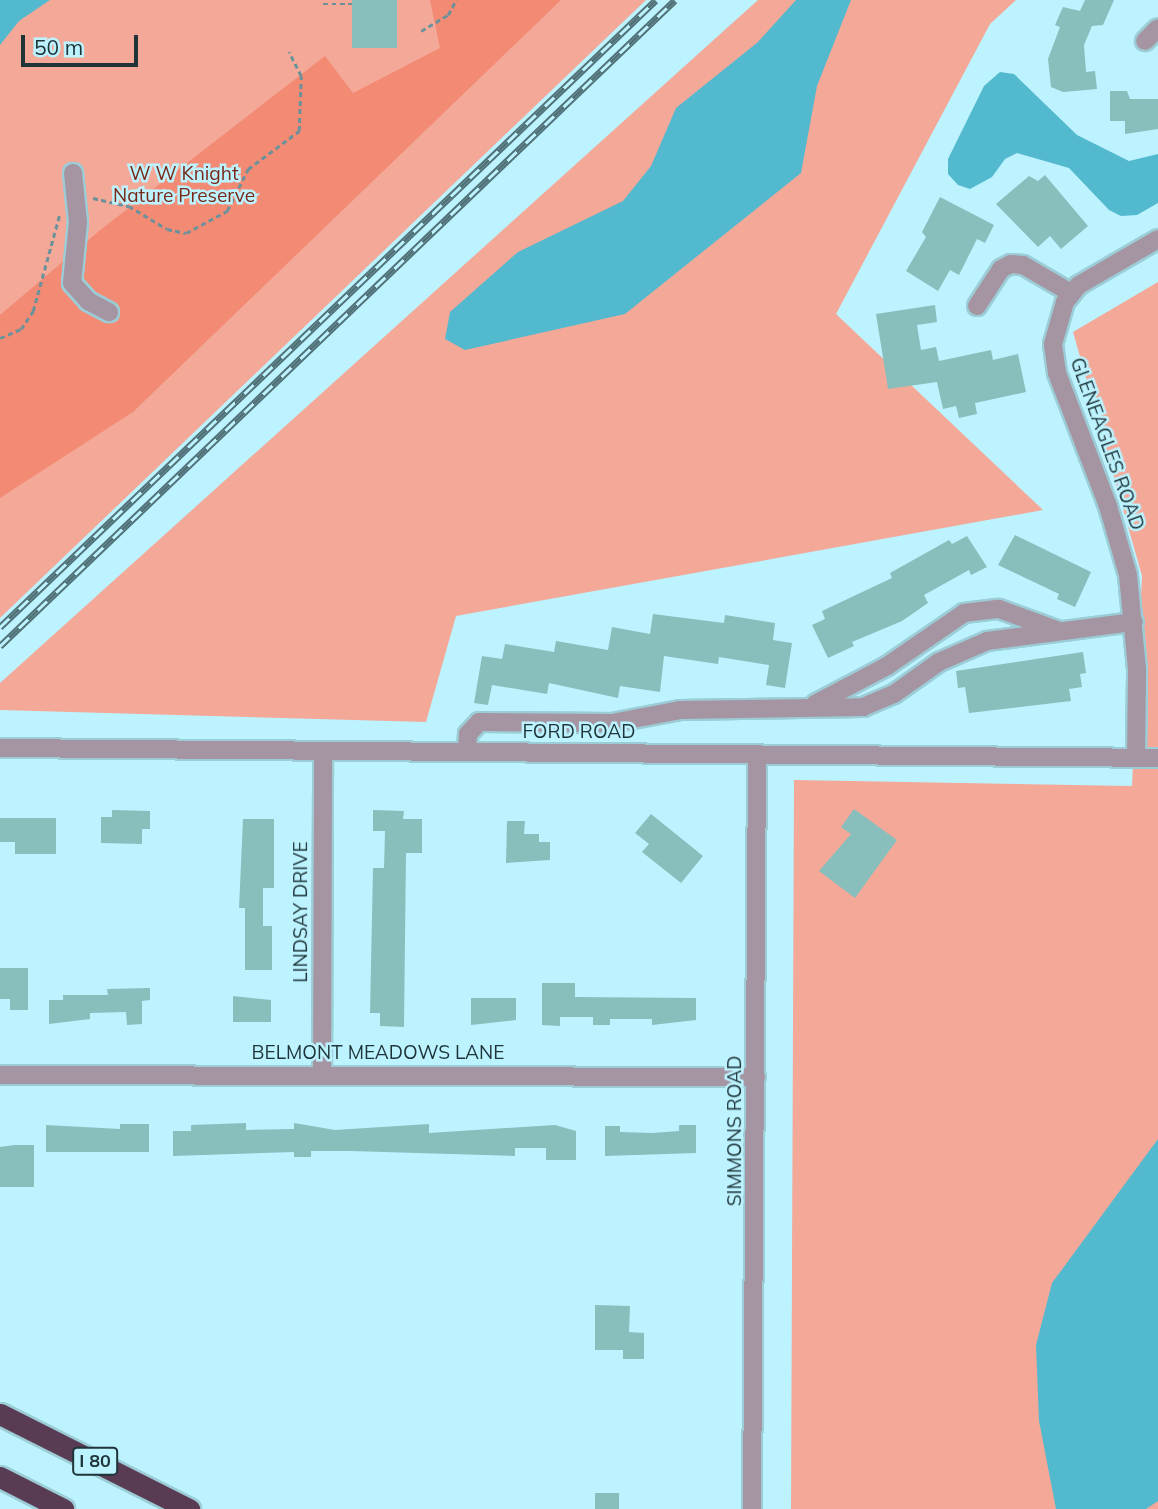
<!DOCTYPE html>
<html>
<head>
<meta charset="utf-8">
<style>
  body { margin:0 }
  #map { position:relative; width:1158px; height:1509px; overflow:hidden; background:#bcf3ff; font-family:Mulish,sans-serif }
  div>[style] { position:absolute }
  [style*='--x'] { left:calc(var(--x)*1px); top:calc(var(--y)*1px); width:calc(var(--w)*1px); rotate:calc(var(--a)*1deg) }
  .green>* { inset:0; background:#f4a898 }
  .forest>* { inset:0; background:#f28a74 }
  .water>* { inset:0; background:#53b9ce }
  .building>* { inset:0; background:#88bfbd; transform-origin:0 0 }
  .path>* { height:2.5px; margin-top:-1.25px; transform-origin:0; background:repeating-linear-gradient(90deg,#6b919a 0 5px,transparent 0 8.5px) }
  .roads { filter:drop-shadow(2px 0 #9ccdd7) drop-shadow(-2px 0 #9ccdd7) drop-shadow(0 2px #9ccdd7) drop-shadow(0 -2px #9ccdd7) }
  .minor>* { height:18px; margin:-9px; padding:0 9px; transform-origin:9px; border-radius:9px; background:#a595a2 }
  .highway>* { height:21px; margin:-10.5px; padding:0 10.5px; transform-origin:10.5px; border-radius:10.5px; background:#593b54 }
  .rail>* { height:7px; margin-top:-3.5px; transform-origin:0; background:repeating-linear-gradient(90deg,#bcf3ff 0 13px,#517279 0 26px); box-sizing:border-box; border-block:2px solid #517279 }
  span { translate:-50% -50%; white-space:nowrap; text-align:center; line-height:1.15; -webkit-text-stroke:5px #bcf3ff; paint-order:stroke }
  .shield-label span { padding:2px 5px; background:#bcf3ff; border:2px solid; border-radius:5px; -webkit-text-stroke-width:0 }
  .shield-label { font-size:18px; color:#1e3439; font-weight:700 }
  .park-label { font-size:19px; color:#792818 }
  .street-label { font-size:19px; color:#1e3439 }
  .scale { position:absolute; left:21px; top:35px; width:117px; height:32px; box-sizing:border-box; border:4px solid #1e3439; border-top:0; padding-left:9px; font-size:21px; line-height:24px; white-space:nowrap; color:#1e3439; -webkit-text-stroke:5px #bcf3ff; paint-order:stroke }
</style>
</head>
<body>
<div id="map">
  <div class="green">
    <i style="clip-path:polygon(0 0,646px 0,0 618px)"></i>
    <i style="clip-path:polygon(758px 0,1016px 0,990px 24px,836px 314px,1043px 510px,456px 616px,426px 722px,0 710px,0 683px)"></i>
    <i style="clip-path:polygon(1158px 282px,1158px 1509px,791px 1509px,794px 780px,1132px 786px,1142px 576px,1073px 332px)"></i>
  </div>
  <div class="forest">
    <i style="clip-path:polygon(430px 0,561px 0,133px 412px,0 498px,0 315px,99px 231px,325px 56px,353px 93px,440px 48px)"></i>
  </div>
  <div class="water">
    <i style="clip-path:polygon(0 0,50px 0,19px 21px,0 45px)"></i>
    <i style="clip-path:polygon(796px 0,851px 0,817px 86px,801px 173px,625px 314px,465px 350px,445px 339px,450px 312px,518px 252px,623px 201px,651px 166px,676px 108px,758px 42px)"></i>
    <i style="clip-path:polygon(1000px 72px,1014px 74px,1077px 135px,1129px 161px,1158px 154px,1158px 203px,1137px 215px,1121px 216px,1109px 210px,1069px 168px,1017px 153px,1005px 159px,992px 177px,970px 189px,958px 185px,948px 174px,948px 159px,984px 86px)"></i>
    <i style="clip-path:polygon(1158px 1139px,1158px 1501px,1146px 1509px,1056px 1509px,1039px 1421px,1036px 1345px,1052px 1283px)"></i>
  </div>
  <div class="building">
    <i style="left:352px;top:0;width:45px;height:48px"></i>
    <i style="clip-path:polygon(1085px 0,1114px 0,1103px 25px,1092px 26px,1084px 45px,1086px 72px,1095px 71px,1097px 89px,1063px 92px,1051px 87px,1048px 59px,1060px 27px,1055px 25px,1063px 7px,1080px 11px)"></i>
    <i style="clip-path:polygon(1110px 91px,1127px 91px,1130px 99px,1158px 99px,1158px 129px,1125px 134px,1125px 121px,1110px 121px)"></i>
    <i style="clip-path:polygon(1045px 175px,1088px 226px,1061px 249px,1050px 236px,1038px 247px,996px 204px,1029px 176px,1038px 181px)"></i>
    <i style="clip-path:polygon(940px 197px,994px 225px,985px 243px,977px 239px,959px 275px,950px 270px,938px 291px,906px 271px,926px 237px,922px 232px)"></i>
    <i style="clip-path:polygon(935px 305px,937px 322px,917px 325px,921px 350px,936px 347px,939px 361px,991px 350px,993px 360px,1018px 354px,1026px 392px,975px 403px,977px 414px,959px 418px,956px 406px,943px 409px,937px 382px,888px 389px,876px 314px)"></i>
    <i style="clip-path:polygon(1015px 535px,1091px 572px,1075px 607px,1057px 599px,1059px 594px,998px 565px)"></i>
    <i style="clip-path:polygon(967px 536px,987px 567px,971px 575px,969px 570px,924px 595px,928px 603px,902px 621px,852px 642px,854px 646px,828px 658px,812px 625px,825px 619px,822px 611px,892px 578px,890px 573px,949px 540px,952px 544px)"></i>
    <i style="clip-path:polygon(653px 614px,724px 623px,725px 615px,775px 623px,773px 640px,792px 643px,785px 688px,766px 685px,769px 665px,719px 657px,718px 664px,664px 656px,660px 692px,620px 686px,618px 698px,549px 683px,547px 694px,492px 685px,488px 705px,474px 703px,482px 656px,502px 659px,505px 644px,554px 652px,556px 641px,608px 650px,612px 627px,650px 634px)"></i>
    <i style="clip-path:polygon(1083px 652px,1086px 673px,1080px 674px,1082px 687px,1069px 689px,1071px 701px,969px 713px,965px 687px,958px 688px,956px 671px)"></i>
    <i style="clip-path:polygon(854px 809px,897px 840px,855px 898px,819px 871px,851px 834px,841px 827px)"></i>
    <i style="clip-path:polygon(112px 810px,150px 811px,150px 829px,142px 829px,142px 844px,101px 843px,101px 817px,112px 817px)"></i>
    <i style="clip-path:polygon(373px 810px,404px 811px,403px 819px,422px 819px,422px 853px,406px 853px,404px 1027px,380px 1026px,380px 1013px,370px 1013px,373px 868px,384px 868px,385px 831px,373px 831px)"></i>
    <i style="clip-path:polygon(651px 814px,703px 856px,681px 883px,642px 852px,649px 844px,635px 833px)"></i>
    <i style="clip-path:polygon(0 818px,56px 818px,56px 854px,15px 854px,15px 842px,0 842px)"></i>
    <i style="clip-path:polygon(243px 819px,274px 819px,274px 888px,263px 888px,263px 926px,272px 926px,272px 970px,245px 970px,245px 908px,239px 908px)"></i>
    <i style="clip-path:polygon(507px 821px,525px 821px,524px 834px,539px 834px,539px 842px,550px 842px,550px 860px,506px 863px)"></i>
    <i style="clip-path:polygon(0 968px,28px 968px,28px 1010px,10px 1010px,10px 999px,0 999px)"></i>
    <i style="clip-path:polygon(542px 983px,575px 983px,575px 997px,696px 998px,696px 1020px,652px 1025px,652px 1019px,610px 1019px,610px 1025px,593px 1025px,593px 1017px,560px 1017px,560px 1026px,542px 1025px)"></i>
    <i style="clip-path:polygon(150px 988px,150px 1000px,142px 1001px,142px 1024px,127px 1025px,126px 1012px,90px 1013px,90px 1019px,49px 1024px,49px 1000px,63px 1000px,63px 995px,108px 995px,107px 989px)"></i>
    <i style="clip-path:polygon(233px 996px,271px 1000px,271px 1022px,233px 1022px)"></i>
    <i style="clip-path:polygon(471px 998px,516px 998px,516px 1020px,471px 1025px)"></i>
    <i style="clip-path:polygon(246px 1123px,246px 1130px,294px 1129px,294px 1123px,335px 1130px,429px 1124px,429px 1133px,555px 1125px,576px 1131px,576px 1160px,546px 1160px,546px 1148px,515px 1148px,515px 1156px,350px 1151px,311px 1151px,311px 1157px,294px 1157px,294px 1152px,173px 1156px,173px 1131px,191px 1131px,191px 1125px)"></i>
    <i style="clip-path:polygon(120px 1124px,149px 1124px,149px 1152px,46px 1152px,46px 1125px,120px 1129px)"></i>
    <i style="clip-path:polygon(679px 1125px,696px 1125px,696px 1153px,605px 1156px,605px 1126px,620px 1126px,620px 1132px,652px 1133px,679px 1131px)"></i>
    <i style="clip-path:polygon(15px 1145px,34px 1145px,34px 1187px,0 1187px,0 1147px)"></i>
    <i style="clip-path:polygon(595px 1305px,630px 1306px,629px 1332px,644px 1333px,644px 1359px,623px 1359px,623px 1350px,595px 1350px)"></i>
    <i style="left:595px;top:1493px;width:24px;height:16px"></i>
  </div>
  <div class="path">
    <i style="--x:323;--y:4;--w:29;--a:0"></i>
    <i style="--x:421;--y:31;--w:31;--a:-31"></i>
    <i style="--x:448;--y:15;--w:17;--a:-62"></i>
    <i style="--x:93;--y:198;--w:37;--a:13"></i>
    <i style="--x:129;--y:206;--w:44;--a:31.2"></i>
    <i style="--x:167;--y:229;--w:19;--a:12"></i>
    <i style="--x:186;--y:233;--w:47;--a:-28.2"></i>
    <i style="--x:227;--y:211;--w:47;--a:-63.4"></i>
    <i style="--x:248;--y:169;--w:64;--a:-36.7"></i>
    <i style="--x:299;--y:131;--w:55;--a:-87.9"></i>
    <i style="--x:301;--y:76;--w:27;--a:-117"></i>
    <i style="--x:0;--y:338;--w:23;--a:-23"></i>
    <i style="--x:21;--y:329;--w:22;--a:-56"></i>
    <i style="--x:33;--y:311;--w:102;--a:-74.6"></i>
  </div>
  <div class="roads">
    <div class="minor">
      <i style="--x:1145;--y:41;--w:18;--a:-45"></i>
      <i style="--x:73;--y:173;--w:49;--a:84.2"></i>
      <i style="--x:78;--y:222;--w:61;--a:95.6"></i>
      <i style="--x:72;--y:283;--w:24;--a:48"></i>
      <i style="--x:88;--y:301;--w:24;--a:28"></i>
      <i style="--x:977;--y:306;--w:44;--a:-57"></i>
      <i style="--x:1001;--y:269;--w:11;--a:-27"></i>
      <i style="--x:1011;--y:264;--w:12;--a:5"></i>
      <i style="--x:1023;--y:265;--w:56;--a:30.3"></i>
      <i style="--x:815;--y:704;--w:81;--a:-27.8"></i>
      <i style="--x:887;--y:666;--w:93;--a:-34.5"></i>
      <i style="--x:964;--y:613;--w:35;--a:-7"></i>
      <i style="--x:999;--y:609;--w:62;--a:19.9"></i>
      <i style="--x:0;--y:748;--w:1158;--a:0.49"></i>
      <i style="--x:467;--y:752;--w:18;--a:-87"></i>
      <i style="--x:468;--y:734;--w:16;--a:-47"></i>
      <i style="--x:479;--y:722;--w:133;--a:0.4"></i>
      <i style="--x:612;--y:723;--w:69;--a:-10.8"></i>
      <i style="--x:680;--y:710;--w:183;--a:-0.9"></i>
      <i style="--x:863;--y:707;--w:34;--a:-23"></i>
      <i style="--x:894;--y:694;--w:55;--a:-35.4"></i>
      <i style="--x:939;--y:662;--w:52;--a:-23.6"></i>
      <i style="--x:987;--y:641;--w:148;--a:-7.4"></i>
      <i style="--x:1136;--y:757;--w:88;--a:-89.3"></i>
      <i style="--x:1137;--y:669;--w:94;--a:-95.5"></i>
      <i style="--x:1128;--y:575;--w:72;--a:-106.2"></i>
      <i style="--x:1108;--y:506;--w:142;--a:-111"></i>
      <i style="--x:1057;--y:373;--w:29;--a:-98"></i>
      <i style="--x:1053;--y:344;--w:44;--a:-74.1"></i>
      <i style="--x:1065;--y:302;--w:22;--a:-51"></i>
      <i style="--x:1079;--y:285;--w:91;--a:-30.2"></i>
      <i style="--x:322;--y:1073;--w:322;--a:-89.8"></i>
      <i style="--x:0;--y:1075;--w:756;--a:0.15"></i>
      <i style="--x:752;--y:1509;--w:755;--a:-89.62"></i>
    </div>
    <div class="highway">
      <i style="--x:0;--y:1414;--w:212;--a:26.7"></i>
      <i style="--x:0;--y:1477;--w:71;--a:26.9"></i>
    </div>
  </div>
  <div class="rail">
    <i style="--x:0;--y:627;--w:907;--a:-43.71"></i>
    <i style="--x:0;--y:646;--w:934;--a:-43.74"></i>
  </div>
  <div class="shield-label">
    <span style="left:95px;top:1461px">I 80</span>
  </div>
  <div class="park-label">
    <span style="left:184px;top:185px">W W Knight<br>Nature Preserve</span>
  </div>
  <div class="street-label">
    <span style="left:1107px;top:444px;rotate:70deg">GLENEAGLES ROAD</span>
    <span style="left:579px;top:732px">FORD ROAD</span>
    <span style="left:301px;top:912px;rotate:-90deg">LINDSAY DRIVE</span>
    <span style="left:378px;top:1053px">BELMONT MEADOWS LANE</span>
    <span style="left:735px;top:1131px;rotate:-90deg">SIMMONS ROAD</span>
  </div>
  <div class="scale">50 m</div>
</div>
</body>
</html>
